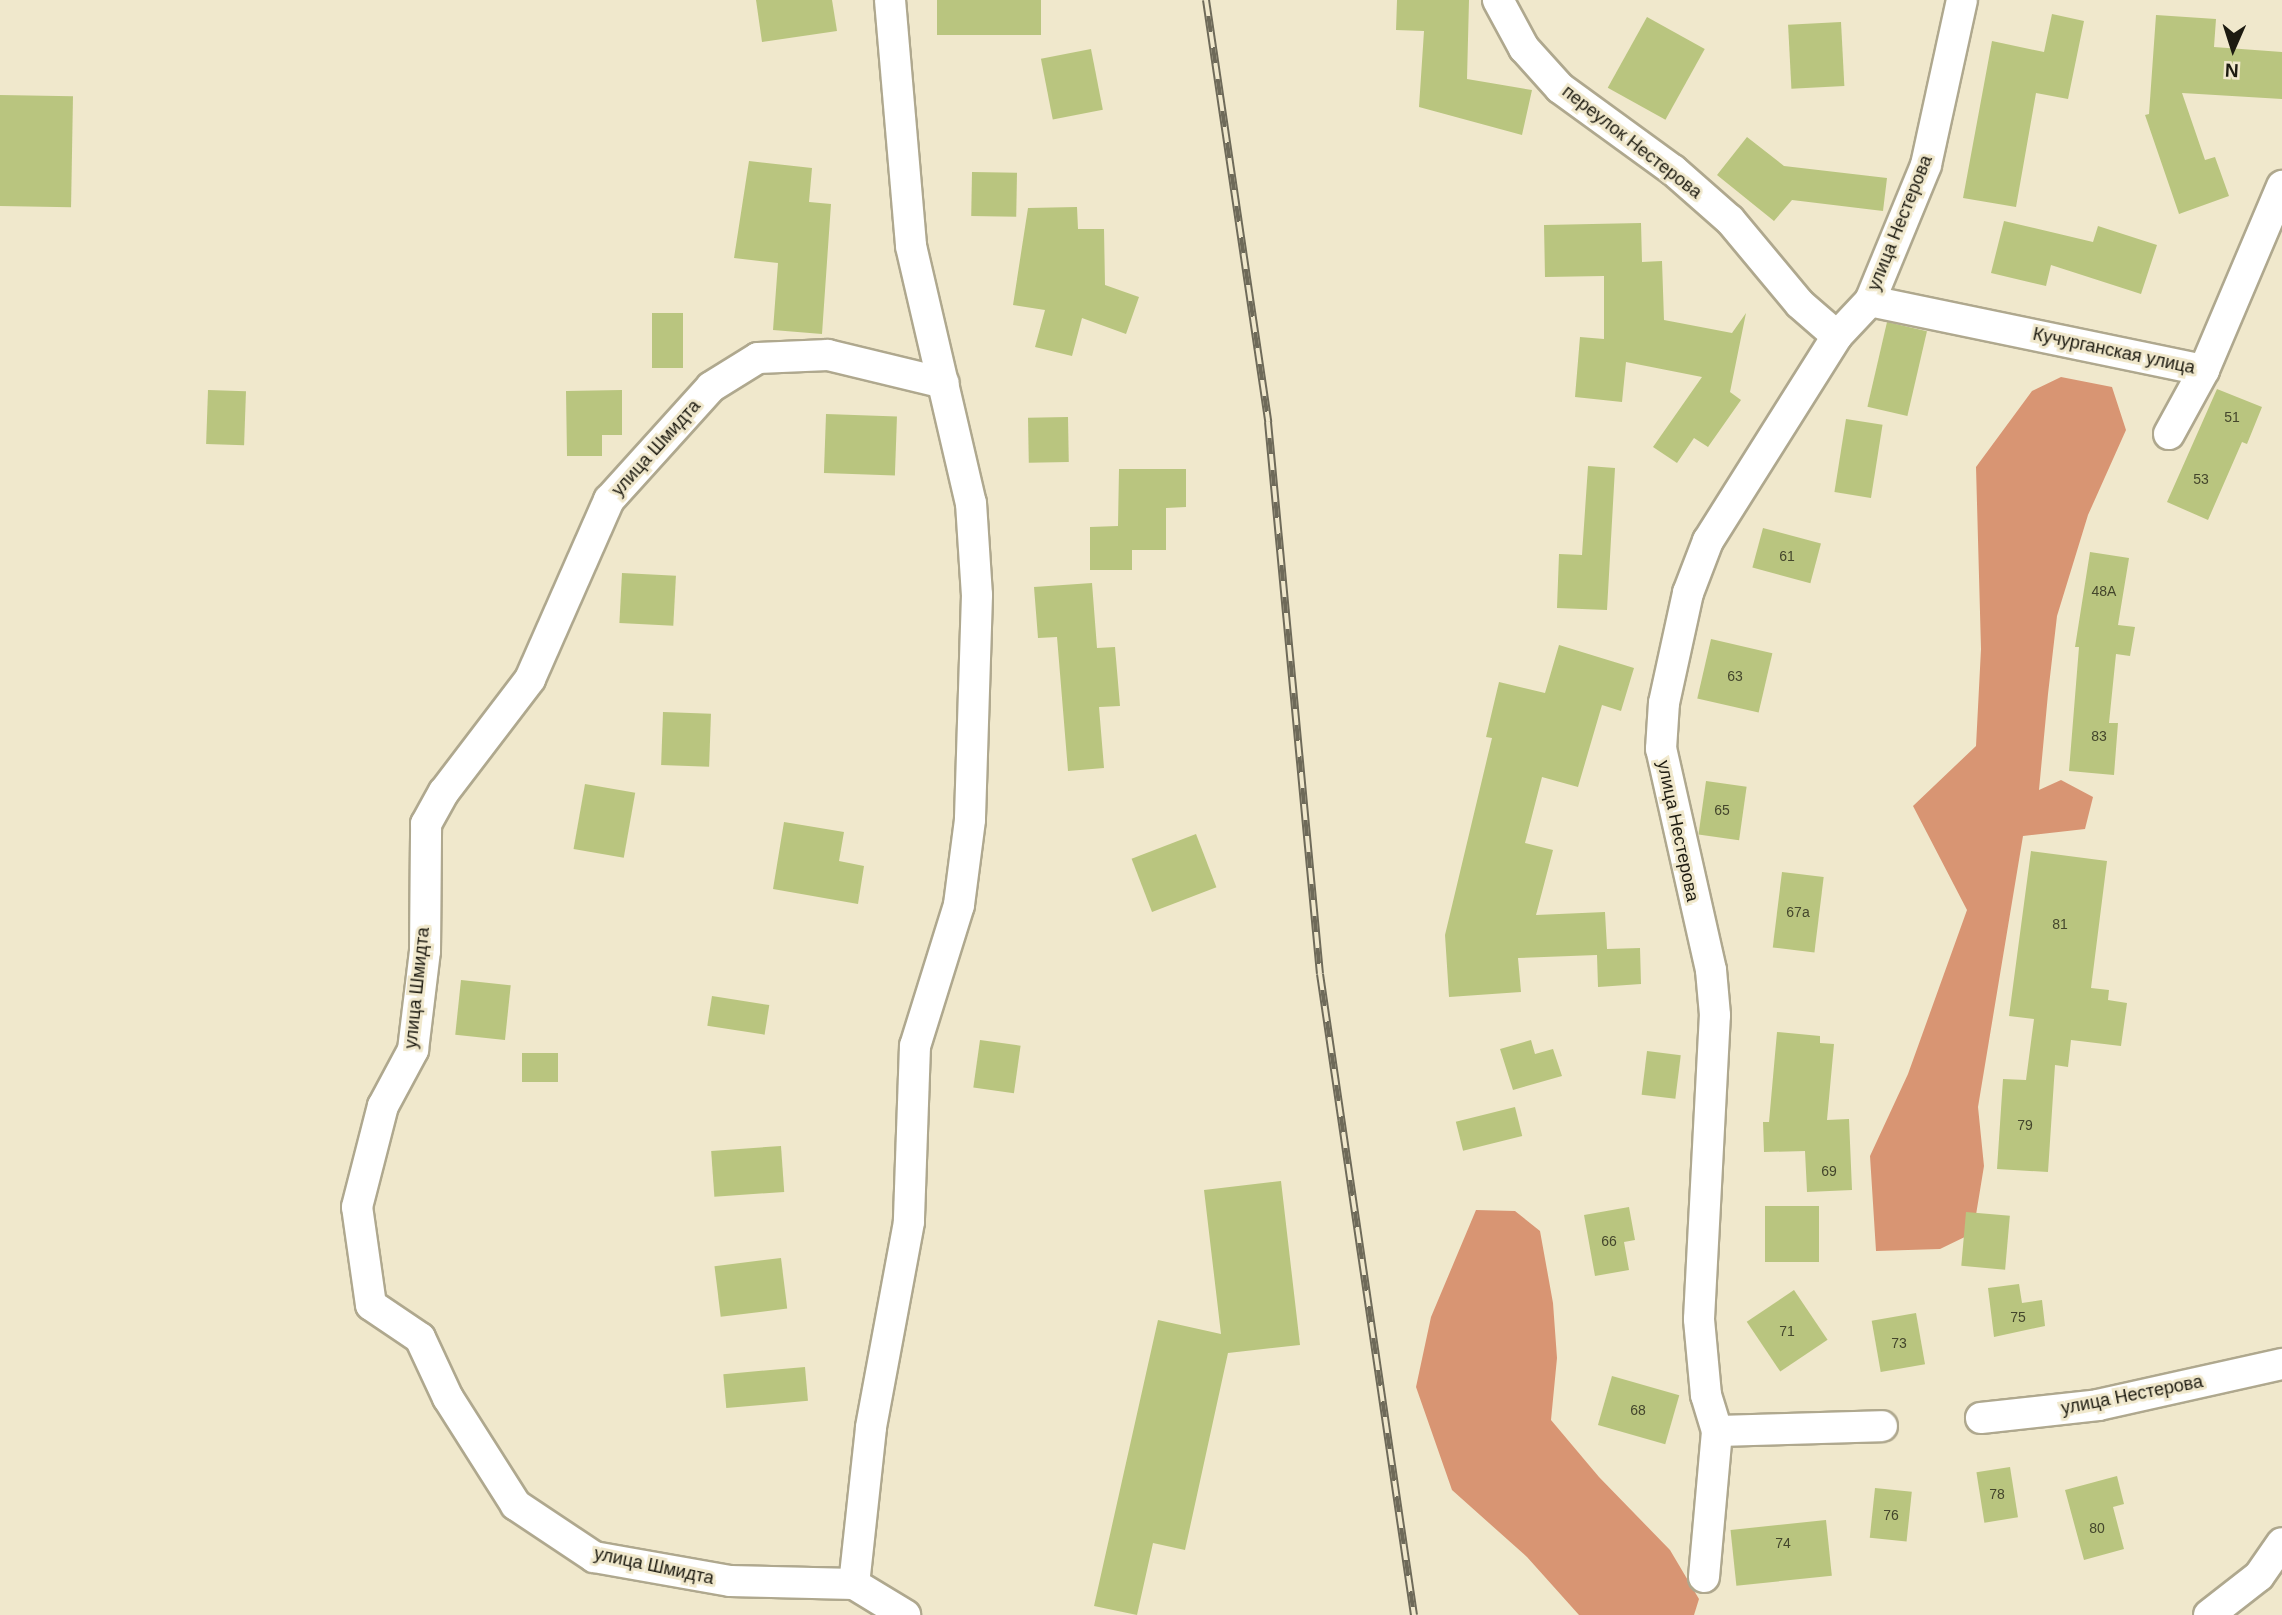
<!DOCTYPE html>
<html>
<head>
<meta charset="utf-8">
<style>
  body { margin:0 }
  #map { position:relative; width:2282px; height:1615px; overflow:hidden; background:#f0e8cc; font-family:Helvetica,sans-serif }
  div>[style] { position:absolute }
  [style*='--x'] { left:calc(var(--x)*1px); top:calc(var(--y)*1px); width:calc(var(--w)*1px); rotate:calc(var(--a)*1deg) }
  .forest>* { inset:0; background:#d89573 }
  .building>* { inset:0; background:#b9c57f; transform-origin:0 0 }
  .roads { filter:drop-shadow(2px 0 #afa88e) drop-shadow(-2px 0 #afa88e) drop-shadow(0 2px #afa88e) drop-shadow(0 -2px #afa88e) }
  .street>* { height:30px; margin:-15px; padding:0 15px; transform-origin:15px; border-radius:15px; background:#fff }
  .rail>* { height:8px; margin-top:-4px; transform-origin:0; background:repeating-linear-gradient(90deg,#f0e8cc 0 16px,#6e6a59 0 32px); box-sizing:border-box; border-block:2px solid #6e6a59 }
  span { translate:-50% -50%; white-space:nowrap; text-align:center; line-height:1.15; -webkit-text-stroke:6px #f0e8cc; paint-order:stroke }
  .number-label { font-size:14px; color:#44462c }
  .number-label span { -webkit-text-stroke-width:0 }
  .street-label { font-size:18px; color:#1d1b11 }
  .north { position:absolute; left:2198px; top:14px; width:70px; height:70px; -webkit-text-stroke:5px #f0e8cc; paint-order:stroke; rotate:183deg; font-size:19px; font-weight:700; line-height:28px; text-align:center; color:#1d1b11 }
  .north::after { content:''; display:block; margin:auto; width:24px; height:32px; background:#1d1b11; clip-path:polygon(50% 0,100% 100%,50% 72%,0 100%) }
</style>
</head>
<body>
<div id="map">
  <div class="forest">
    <i style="clip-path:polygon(2061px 377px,2112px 387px,2126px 430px,2088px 515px,2057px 616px,2048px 694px,2039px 790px,2061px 780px,2093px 797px,2085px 829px,2023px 836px,1978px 1107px,1984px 1166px,1973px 1233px,1940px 1249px,1876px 1251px,1870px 1156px,1908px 1074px,1967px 910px,1913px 806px,1976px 746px,1981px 649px,1976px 467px,2032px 391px)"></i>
    <i style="clip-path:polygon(1476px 1210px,1515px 1211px,1540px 1231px,1553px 1303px,1557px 1358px,1551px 1420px,1599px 1477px,1670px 1550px,1699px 1599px,1694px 1615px,1579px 1615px,1527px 1557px,1452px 1490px,1416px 1387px,1431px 1317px)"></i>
  </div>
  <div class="building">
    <i style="clip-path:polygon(756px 0,832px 0,837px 31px,762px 42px)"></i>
    <i style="left:937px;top:0;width:104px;height:35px"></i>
    <i style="clip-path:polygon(1397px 0,1469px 0,1467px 79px,1532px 90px,1522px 135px,1419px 107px,1424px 31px,1396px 30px)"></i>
    <i style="clip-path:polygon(2052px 14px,2084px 21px,2068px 99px,2036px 93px,2016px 207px,1963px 198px,1992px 41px,2044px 52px)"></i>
    <i style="clip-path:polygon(2156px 15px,2216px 19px,2214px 47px,2282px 52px,2282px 99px,2182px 93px,2205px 160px,2215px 157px,2229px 196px,2179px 214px,2145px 115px,2149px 114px)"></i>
    <i style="left:1647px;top:17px;width:66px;height:81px;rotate:29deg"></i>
    <i style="left:1841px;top:22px;width:64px;height:53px;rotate:87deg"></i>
    <i style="left:1091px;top:49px;width:62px;height:51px;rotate:79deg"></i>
    <i style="left:0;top:95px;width:73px;height:111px;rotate:1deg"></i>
    <i style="clip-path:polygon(1747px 137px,1784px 166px,1887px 178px,1883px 211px,1792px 200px,1774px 221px,1717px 175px)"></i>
    <i style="clip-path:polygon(749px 161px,812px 168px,809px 202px,831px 204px,822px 334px,773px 330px,778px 263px,734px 258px)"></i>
    <i style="left:972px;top:172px;width:45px;height:44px;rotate:1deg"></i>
    <i style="clip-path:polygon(1077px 207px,1078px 229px,1104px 229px,1105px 285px,1139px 297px,1126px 334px,1082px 318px,1072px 356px,1035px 347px,1045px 310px,1013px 305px,1028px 208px)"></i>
    <i style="clip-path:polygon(2004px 221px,2093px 242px,2098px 226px,2157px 245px,2141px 294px,2051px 265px,2046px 286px,1991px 273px)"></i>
    <i style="clip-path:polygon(1641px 223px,1642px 262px,1662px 261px,1664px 320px,1732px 333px,1746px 313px,1730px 392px,1741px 400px,1708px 447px,1694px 438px,1677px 463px,1653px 447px,1702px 377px,1626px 362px,1622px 402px,1575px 397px,1580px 337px,1604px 339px,1604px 276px,1545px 277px,1544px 225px)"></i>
    <i style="left:652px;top:313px;width:31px;height:55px"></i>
    <i style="left:1887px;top:322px;width:41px;height:87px;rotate:13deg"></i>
    <i style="clip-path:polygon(2217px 389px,2262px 407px,2247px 444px,2242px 442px,2208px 520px,2167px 502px)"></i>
    <i style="left:208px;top:390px;width:38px;height:54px;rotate:2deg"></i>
    <i style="clip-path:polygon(622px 390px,622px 435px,602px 435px,602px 456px,567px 456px,566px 391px)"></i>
    <i style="left:826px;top:414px;width:71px;height:59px;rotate:2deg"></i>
    <i style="left:1068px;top:417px;width:45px;height:40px;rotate:89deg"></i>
    <i style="left:1846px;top:419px;width:37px;height:74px;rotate:9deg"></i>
    <i style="clip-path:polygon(1588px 466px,1615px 468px,1607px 610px,1557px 608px,1559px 554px,1582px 555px)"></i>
    <i style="clip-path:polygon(1119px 469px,1186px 469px,1186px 507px,1166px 508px,1166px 550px,1132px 550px,1132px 570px,1090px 570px,1090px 527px,1118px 526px)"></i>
    <i style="left:1763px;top:528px;width:60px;height:41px;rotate:15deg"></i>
    <i style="clip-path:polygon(2090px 552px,2129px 558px,2118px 625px,2135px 627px,2130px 656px,2116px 654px,2109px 723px,2118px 723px,2114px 775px,2069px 771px,2079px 647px,2075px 647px)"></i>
    <i style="left:622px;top:573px;width:54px;height:50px;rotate:3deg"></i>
    <i style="clip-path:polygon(1092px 583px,1097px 648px,1115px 647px,1120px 706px,1099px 707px,1104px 768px,1068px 771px,1057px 637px,1038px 638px,1034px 587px)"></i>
    <i style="left:1711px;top:639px;width:63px;height:61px;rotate:13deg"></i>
    <i style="clip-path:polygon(1559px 645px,1634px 668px,1621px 711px,1602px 705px,1578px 787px,1542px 777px,1525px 843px,1553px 850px,1536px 915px,1605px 912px,1607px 949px,1640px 948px,1641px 984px,1598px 987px,1597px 955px,1518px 958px,1521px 992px,1449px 997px,1445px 935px,1492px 738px,1486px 737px,1499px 682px,1545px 693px)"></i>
    <i style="left:663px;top:712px;width:48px;height:53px;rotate:2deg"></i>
    <i style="left:1706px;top:781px;width:41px;height:54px;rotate:8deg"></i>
    <i style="left:585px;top:784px;width:51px;height:66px;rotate:10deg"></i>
    <i style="clip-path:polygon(784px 822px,844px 832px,839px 861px,864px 866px,858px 904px,773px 889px)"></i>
    <i style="left:1196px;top:834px;width:57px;height:69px;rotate:69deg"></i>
    <i style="clip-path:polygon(2031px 851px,2107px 861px,2091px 988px,2109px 990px,2108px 1000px,2127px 1003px,2121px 1046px,2071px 1040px,2068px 1067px,2055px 1065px,2048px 1172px,1997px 1169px,2003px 1079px,2026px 1080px,2034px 1019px,2009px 1016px)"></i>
    <i style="left:1782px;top:872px;width:42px;height:76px;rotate:7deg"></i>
    <i style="left:461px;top:980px;width:50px;height:55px;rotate:6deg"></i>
    <i style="left:712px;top:996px;width:58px;height:30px;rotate:9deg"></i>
    <i style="clip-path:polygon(1777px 1032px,1820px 1036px,1820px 1043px,1834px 1044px,1827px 1120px,1849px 1119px,1852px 1190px,1807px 1192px,1805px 1151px,1764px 1152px,1763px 1122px,1769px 1122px)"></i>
    <i style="left:980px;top:1040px;width:41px;height:48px;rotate:8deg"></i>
    <i style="clip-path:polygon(1531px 1040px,1535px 1054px,1553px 1049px,1562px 1076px,1513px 1090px,1500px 1049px)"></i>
    <i style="left:1647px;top:1051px;width:34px;height:44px;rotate:7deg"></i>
    <i style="left:558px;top:1053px;width:29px;height:36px;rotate:90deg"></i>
    <i style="left:1515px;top:1107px;width:30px;height:61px;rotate:76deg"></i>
    <i style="left:781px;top:1146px;width:46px;height:70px;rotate:86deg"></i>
    <i style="clip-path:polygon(1281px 1181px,1300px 1345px,1228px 1353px,1185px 1550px,1153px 1543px,1137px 1615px,1094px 1606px,1158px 1320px,1221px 1334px,1204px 1190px)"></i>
    <i style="left:1765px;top:1206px;width:54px;height:56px"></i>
    <i style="clip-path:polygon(1629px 1207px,1635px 1240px,1624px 1242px,1629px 1270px,1595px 1276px,1584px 1215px)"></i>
    <i style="left:1966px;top:1212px;width:44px;height:54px;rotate:5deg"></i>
    <i style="left:781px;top:1258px;width:51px;height:67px;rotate:83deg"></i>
    <i style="clip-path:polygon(2019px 1284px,2022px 1303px,2042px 1300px,2045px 1326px,1994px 1337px,1988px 1288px)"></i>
    <i style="left:1794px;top:1290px;width:60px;height:57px;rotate:56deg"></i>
    <i style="left:1916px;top:1313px;width:52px;height:45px;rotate:80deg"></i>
    <i style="left:805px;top:1367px;width:34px;height:82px;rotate:85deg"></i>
    <i style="left:1612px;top:1376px;width:70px;height:51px;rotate:16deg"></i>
    <i style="left:2010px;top:1467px;width:51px;height:34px;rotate:81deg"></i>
    <i style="clip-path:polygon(2117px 1476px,2124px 1504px,2113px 1507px,2124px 1549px,2084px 1560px,2065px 1490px)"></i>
    <i style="left:1875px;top:1488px;width:37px;height:50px;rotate:6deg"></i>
    <i style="left:1826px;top:1520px;width:56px;height:96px;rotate:84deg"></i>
  </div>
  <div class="roads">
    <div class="street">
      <i style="--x:890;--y:0;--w:247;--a:85.1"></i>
      <i style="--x:911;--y:246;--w:264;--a:76.9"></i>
      <i style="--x:971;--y:503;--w:92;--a:86.3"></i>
      <i style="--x:977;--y:595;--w:225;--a:91.8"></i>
      <i style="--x:970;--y:820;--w:86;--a:97.4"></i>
      <i style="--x:959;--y:905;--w:148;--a:107.3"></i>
      <i style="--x:915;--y:1046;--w:176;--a:92"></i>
      <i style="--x:909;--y:1222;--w:209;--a:100.5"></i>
      <i style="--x:871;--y:1428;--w:157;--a:96.2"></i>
      <i style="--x:854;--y:1584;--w:60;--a:31.3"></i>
      <i style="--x:1498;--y:0;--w:55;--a:61.6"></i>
      <i style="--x:1524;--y:48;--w:54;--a:48"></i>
      <i style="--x:1560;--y:88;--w:140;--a:36"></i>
      <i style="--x:1673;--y:170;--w:76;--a:41.3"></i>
      <i style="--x:1730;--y:220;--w:109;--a:50.2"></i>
      <i style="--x:1800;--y:304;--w:49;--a:40.9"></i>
      <i style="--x:1870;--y:301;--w:341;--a:11.7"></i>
      <i style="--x:2169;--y:434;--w:73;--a:-61.3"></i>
      <i style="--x:2204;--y:370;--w:200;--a:-67"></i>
      <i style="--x:1981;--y:1418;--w:118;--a:-6.3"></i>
      <i style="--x:2098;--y:1405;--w:189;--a:-12.6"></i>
      <i style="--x:1717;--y:1431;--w:165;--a:-1.7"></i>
      <i style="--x:1704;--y:1577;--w:147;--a:-84.9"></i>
      <i style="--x:1717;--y:1431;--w:38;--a:-107"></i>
      <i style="--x:1706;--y:1395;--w:76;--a:-95.3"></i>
      <i style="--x:1699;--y:1319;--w:304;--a:-87"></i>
      <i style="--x:1715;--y:1015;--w:45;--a:-95.1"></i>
      <i style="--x:1711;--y:970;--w:227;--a:-102.7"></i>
      <i style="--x:1661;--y:749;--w:46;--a:-86.3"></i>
      <i style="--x:1664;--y:703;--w:113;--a:-77.7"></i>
      <i style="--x:1688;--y:593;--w:56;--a:-69"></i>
      <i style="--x:1708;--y:541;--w:242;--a:-57.8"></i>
      <i style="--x:1837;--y:336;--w:48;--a:-46.7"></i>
      <i style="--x:1870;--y:301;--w:147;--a:-67.6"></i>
      <i style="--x:1926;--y:165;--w:169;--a:-77.7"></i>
      <i style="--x:854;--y:1584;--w:124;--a:-178.6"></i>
      <i style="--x:730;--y:1581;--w:138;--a:-170"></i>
      <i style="--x:594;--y:1557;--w:94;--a:-146.3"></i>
      <i style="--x:516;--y:1505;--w:127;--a:-122.4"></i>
      <i style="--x:448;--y:1398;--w:66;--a:-115"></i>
      <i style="--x:420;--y:1338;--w:59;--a:-146"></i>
      <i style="--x:371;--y:1305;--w:99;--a:-98.1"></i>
      <i style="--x:357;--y:1207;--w:104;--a:-75.6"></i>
      <i style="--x:383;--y:1106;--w:64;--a:-61.8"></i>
      <i style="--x:413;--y:1050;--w:100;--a:-83.1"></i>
      <i style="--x:425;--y:951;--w:127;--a:-89.5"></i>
      <i style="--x:426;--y:824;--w:37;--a:-61"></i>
      <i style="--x:444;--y:792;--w:142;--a:-52.7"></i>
      <i style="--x:530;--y:679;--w:196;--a:-66.2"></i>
      <i style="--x:609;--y:500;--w:152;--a:-47.9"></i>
      <i style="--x:711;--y:387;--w:55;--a:-31.7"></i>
      <i style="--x:758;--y:358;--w:70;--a:-2.5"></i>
      <i style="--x:828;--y:355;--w:119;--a:13.6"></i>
      <i style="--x:2209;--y:1615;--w:63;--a:-38"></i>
      <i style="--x:2259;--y:1576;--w:40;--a:-55.1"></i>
    </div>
  </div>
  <div class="rail">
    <i style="--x:1206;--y:0;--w:427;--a:81.6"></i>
    <i style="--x:1268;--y:422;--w:554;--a:84.62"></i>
    <i style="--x:1320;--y:974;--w:648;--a:81.66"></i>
  </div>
  <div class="number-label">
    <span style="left:2232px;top:417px">51</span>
    <span style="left:2201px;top:479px">53</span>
    <span style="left:1787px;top:556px">61</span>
    <span style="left:2104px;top:591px">48А</span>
    <span style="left:1735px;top:676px">63</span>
    <span style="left:2099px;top:736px">83</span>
    <span style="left:1722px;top:810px">65</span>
    <span style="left:1798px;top:912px">67а</span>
    <span style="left:2060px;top:924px">81</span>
    <span style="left:2025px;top:1125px">79</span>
    <span style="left:1829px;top:1171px">69</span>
    <span style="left:1609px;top:1241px">66</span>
    <span style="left:2018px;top:1317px">75</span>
    <span style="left:1787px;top:1331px">71</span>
    <span style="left:1899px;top:1343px">73</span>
    <span style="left:1638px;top:1410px">68</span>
    <span style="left:1997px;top:1494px">78</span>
    <span style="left:1891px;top:1515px">76</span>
    <span style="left:2097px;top:1528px">80</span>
    <span style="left:1783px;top:1543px">74</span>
  </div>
  <div class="street-label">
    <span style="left:1632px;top:142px;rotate:38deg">переулок Нестерова</span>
    <span style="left:1900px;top:223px;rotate:-68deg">улица Нестерова</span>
    <span style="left:2114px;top:351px;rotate:12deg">Кучурганская улица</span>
    <span style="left:656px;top:448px;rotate:-48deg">улица Шмидта</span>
    <span style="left:1678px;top:831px;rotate:78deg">улица Нестерова</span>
    <span style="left:417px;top:988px;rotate:-84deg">улица Шмидта</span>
    <span style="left:2132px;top:1395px;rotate:-11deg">улица Нестерова</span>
    <span style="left:654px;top:1566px;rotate:12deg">улица Шмидта</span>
  </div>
  <div class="north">N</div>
</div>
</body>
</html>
